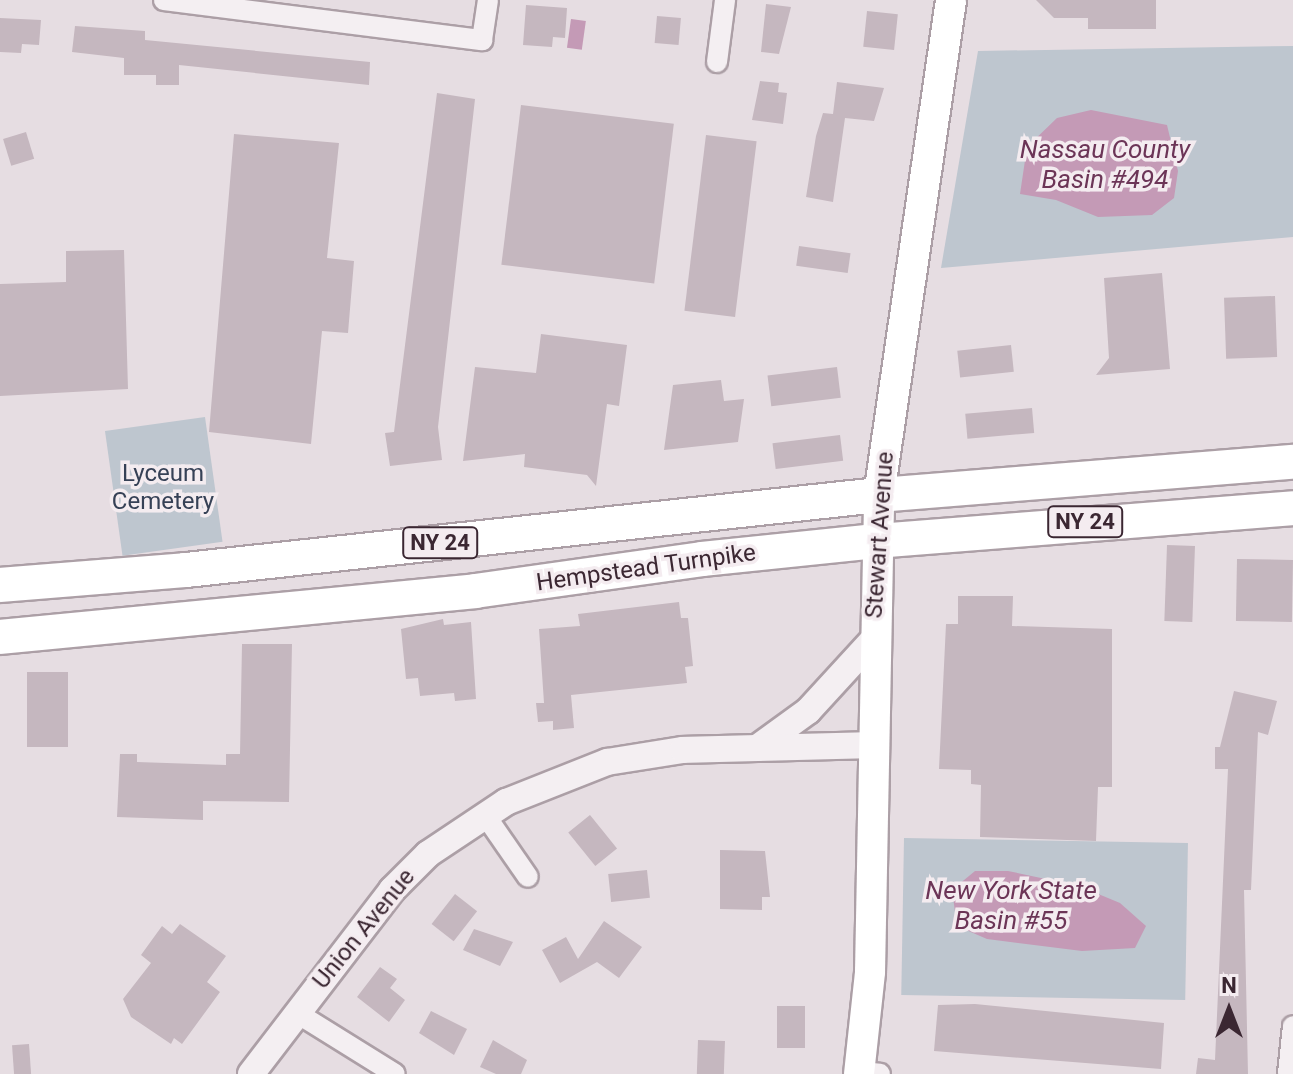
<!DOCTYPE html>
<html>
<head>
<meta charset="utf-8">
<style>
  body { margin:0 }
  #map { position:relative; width:1293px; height:1074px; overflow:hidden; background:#e6dde2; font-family:Roboto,sans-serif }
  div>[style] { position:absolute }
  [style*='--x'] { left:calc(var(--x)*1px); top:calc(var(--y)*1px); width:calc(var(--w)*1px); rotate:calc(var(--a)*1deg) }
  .green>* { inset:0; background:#bec6cf; transform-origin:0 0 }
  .water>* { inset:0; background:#c49ab6; transform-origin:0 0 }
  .building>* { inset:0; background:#c5b7bf; transform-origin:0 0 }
  .roads { filter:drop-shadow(2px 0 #ac9fa6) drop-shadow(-2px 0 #ac9fa6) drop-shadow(0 2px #ac9fa6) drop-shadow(0 -2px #ac9fa6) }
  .minor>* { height:20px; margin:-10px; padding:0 10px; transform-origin:10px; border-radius:10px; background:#f4eff2 }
  .tertiary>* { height:26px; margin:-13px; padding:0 13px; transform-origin:13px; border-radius:13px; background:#f4eff2 }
  .secondary>* { height:30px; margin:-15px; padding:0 15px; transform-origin:15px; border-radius:15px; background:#fff }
  .primary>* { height:34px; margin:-17px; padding:0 17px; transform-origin:17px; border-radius:17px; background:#fff }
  span { translate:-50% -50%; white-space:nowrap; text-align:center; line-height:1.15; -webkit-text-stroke:7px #f4ecf0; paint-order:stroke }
  .shield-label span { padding:2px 6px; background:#f4ecf0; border:2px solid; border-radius:6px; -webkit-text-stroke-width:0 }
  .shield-label { font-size:22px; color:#3b2732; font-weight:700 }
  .park-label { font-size:24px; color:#364156 }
  .street-label { font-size:24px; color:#3b2732 }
  .water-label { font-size:26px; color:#6c3557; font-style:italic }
  .north { position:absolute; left:1189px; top:970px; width:80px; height:80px; -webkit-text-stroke:6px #f4ecf0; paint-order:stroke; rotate:0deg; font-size:22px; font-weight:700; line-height:32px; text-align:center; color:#3b2732 }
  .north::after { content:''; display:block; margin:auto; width:28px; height:36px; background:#3b2732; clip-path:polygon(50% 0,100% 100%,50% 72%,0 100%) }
</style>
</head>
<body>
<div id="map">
  <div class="green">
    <i style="clip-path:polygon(1293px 46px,1293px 237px,941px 268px,978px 51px)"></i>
    <i style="left:205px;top:417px;width:126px;height:101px;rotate:82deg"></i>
    <i style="left:904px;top:838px;width:284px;height:157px;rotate:1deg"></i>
  </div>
  <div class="water">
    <i style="left:571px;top:19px;width:15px;height:29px;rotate:8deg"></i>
    <i style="clip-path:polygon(1091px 110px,1167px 125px,1178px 171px,1174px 198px,1152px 215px,1098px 217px,1056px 200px,1020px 194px,1027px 147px,1057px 118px)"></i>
    <i style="clip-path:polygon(975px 871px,1008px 871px,1079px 886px,1120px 903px,1146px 926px,1135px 948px,1082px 951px,987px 939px,957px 926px,952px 890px)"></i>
  </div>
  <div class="building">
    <i style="clip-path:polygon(1036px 0,1156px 0,1156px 29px,1088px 29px,1088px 18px,1054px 18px)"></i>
    <i style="clip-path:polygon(766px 4px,791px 7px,779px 54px,761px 52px)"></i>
    <i style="clip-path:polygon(526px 5px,567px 8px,565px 38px,553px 37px,552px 47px,523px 45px)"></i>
    <i style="left:867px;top:11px;width:31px;height:36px;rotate:6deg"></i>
    <i style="left:657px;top:16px;width:24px;height:27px;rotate:5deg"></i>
    <i style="clip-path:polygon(0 18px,41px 20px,39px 45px,22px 44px,21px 53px,0 52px)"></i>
    <i style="clip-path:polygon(75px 26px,145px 31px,145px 40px,370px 62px,369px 85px,179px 65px,179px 85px,156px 85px,156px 75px,124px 75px,124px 58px,72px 52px)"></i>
    <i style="clip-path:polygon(760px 81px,779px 83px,778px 92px,787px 93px,783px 124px,752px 120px)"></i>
    <i style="clip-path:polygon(837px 82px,884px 88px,874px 121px,845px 118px,833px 202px,806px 197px,816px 136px,823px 113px,833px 114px)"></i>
    <i style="clip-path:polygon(437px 93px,475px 99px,438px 427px,442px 460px,390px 466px,385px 433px,394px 432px)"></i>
    <i style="left:521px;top:105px;width:154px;height:161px;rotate:7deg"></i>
    <i style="left:26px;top:132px;width:28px;height:24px;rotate:73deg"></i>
    <i style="clip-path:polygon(234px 134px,339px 143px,327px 258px,354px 261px,348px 333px,322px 331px,311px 444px,209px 432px)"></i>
    <i style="left:706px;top:135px;width:51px;height:177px;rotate:7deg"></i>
    <i style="left:799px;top:246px;width:52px;height:20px;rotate:8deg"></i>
    <i style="clip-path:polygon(124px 250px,128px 389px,0 396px,0 284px,66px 282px,66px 251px)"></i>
    <i style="clip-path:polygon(1162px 273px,1170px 369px,1096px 375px,1109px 358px,1104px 278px)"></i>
    <i style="left:1275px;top:296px;width:61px;height:51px;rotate:88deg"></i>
    <i style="clip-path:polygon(541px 334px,627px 345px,619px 406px,607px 404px,596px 486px,587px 475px,524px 467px,525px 454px,463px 461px,475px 367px,536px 373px)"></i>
    <i style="left:1011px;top:345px;width:27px;height:54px;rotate:84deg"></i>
    <i style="left:837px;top:367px;width:31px;height:70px;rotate:83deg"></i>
    <i style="clip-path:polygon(721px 380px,724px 401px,744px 399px,738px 442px,664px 450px,673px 385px)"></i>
    <i style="left:1032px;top:408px;width:25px;height:67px;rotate:85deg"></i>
    <i style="left:840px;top:435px;width:26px;height:68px;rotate:83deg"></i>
    <i style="left:1167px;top:545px;width:28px;height:76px;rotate:2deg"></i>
    <i style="left:1237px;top:559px;width:56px;height:62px;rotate:1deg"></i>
    <i style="clip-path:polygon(958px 596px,1013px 596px,1012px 626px,1112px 629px,1112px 787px,1098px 787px,1096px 841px,980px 837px,981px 785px,971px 784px,971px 770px,939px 769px,946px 624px,958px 624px)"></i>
    <i style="clip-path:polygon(679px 602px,681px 618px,688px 618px,693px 666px,685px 667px,687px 683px,571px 695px,574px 728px,553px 730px,553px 721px,538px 722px,536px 703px,544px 703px,539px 629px,580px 626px,578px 614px)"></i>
    <i style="clip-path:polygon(443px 619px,444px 625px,471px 622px,476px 699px,455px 701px,454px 693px,420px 696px,418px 678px,406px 679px,401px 629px)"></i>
    <i style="clip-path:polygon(242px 644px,292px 644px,289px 802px,203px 801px,203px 820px,117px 817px,120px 754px,137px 754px,137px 762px,226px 765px,226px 754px,240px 754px)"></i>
    <i style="left:27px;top:672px;width:41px;height:75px"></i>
    <i style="clip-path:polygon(1234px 691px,1277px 701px,1268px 735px,1258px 732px,1251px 890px,1244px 890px,1248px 1074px,1196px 1074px,1198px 1058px,1215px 1060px,1228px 769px,1215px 769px,1215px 747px,1220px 747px)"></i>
    <i style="left:590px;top:815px;width:43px;height:28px;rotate:51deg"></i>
    <i style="clip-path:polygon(720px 850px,765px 851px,770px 897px,762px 897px,762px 910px,720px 909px)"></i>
    <i style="left:647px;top:870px;width:28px;height:39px;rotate:84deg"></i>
    <i style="left:455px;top:894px;width:28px;height:38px;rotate:38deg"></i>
    <i style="clip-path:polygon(604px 921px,642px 947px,619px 978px,597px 962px,560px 983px,542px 950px,566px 937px,578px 959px)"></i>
    <i style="clip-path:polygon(180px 924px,226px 956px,207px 982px,220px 992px,182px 1044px,174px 1038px,171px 1044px,131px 1017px,123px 999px,151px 963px,141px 955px,162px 926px,172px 934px)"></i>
    <i style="clip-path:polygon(474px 929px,513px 942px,500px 966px,463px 950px)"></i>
    <i style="clip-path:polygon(380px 967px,397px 979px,390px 988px,405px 1000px,389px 1022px,357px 997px)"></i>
    <i style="clip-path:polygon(975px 1004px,1164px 1023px,1161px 1069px,934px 1051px,938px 1005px)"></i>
    <i style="left:777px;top:1006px;width:28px;height:42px"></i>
    <i style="clip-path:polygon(431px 1011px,467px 1029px,454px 1055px,419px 1033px)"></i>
    <i style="clip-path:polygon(493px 1040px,527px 1060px,521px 1074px,496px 1074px,480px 1067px)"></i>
    <i style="left:698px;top:1040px;width:27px;height:34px;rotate:2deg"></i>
    <i style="left:29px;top:1044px;width:30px;height:17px;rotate:86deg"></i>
  </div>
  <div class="roads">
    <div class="minor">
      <i style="--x:164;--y:0;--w:321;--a:7.2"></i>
      <i style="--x:482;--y:40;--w:40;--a:-81.5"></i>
      <i style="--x:717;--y:62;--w:63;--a:-82.6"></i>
      <i style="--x:485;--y:815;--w:75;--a:55.3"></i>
      <i style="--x:297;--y:1013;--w:115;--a:31.9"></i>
      <i style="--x:859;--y:1072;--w:21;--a:5"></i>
      <i style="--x:1288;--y:1074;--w:48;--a:-84.1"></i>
    </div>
    <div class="tertiary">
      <i style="--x:757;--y:748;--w:63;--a:-36"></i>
      <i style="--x:808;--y:711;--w:96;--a:-47.5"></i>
      <i style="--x:251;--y:1074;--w:232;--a:-52.5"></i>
      <i style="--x:392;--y:890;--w:51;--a:-45"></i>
      <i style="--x:428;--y:854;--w:94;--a:-33.7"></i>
      <i style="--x:506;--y:802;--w:109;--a:-21.6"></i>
      <i style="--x:607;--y:762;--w:77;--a:-9"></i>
      <i style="--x:683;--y:750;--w:189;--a:-1.5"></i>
    </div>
    <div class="secondary">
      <i style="--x:859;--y:1074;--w:103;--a:-83.8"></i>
      <i style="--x:870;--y:972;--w:477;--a:-88.9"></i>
      <i style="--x:879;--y:495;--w:500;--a:-81.72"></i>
    </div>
    <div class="primary">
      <i style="--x:0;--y:585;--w:187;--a:-4.6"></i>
      <i style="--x:186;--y:570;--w:697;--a:-6.18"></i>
      <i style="--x:879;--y:495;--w:415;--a:-4.6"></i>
      <i style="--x:0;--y:637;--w:477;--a:-5.5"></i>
      <i style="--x:475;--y:591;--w:229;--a:-8"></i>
      <i style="--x:702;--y:559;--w:175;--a:-5.9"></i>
      <i style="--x:876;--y:541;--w:418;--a:-4.5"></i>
    </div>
  </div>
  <div class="shield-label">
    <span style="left:1085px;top:522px">NY 24</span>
    <span style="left:440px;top:543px">NY 24</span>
  </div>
  <div class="park-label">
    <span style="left:163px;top:488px">Lyceum<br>Cemetery</span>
  </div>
  <div class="street-label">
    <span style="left:880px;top:535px;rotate:-86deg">Stewart Avenue</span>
    <span style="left:646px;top:568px;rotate:-8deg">Hempstead Turnpike</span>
    <span style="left:364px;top:929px;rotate:-51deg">Union Avenue</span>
  </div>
  <div class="water-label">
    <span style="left:1105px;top:165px">Nassau County<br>Basin #494</span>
    <span style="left:1011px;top:906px">New York State<br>Basin #55</span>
  </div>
  <div class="north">N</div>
</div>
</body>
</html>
